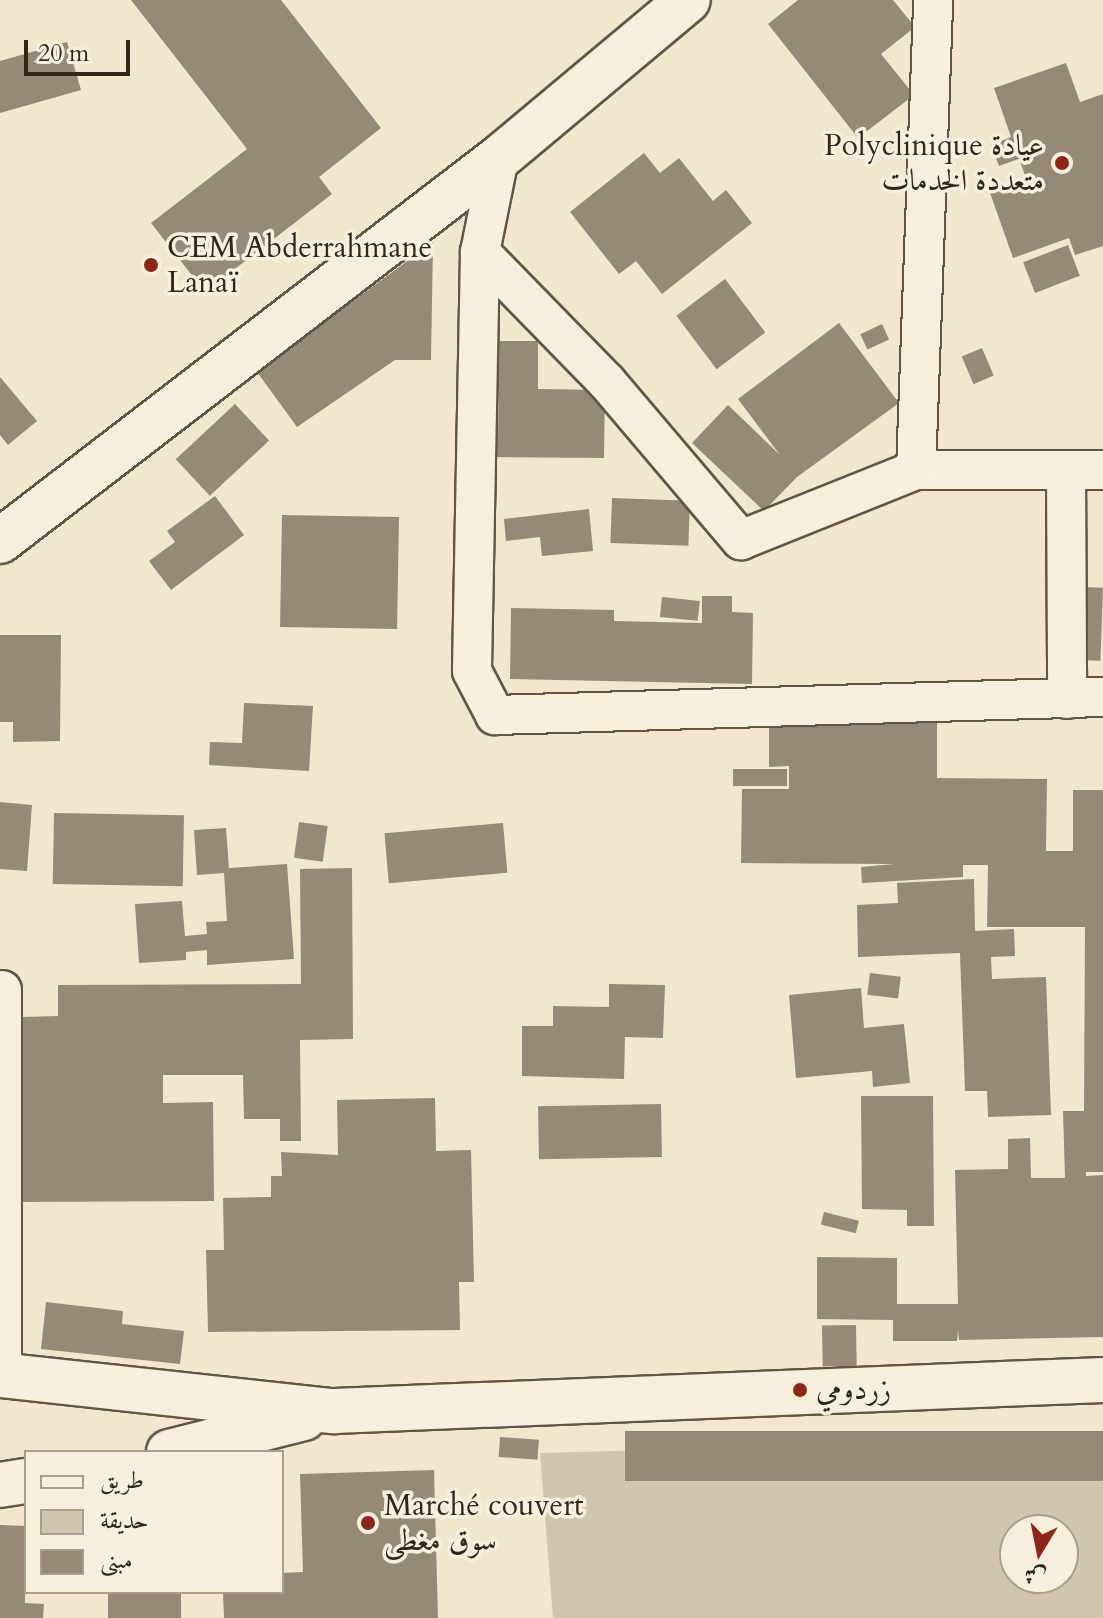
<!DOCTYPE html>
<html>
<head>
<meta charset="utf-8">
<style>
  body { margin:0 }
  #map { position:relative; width:1103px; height:1618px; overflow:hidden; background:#f2e6cc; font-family:Cardo,Amiri,serif }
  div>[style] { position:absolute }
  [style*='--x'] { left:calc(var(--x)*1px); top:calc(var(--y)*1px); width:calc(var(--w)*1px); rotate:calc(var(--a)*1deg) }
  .green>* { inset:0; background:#d2c5ae }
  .building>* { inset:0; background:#968978; transform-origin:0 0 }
  .roads { filter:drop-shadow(2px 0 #63544a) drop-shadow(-2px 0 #63544a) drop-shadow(0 2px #63544a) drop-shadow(0 -2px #63544a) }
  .minor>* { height:38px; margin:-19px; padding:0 19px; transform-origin:19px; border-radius:19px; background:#f7efde }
  .tertiary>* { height:44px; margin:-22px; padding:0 22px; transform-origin:22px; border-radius:22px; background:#f7efde }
  .secondary>* { height:44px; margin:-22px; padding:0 22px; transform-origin:22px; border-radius:22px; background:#f7efde }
  .dots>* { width:22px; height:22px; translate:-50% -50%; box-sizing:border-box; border:4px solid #f7efde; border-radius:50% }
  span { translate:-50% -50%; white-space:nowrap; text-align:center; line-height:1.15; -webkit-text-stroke:7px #f7efde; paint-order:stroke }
  .poi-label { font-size:30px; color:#33241e }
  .right { translate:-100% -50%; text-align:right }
  .left { translate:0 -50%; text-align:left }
  .legend { position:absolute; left:24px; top:1450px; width:260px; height:144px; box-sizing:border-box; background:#f7efde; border:2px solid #a99e91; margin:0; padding:10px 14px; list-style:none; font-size:24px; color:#33241e }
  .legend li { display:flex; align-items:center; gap:16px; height:40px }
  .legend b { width:40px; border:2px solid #a99e91 }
  .north { position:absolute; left:999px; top:1514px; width:80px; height:80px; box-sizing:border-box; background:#f7efde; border:2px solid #a99e91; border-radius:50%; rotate:190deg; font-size:22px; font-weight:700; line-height:32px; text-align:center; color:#33241e }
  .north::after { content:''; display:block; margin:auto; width:28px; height:36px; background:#8f2418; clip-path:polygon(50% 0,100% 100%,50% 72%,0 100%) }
  .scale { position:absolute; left:24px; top:40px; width:106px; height:36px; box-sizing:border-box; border:4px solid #33241e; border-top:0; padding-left:10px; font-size:24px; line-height:28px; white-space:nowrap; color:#33241e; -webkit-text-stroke:6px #f7efde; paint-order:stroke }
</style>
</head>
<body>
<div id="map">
  <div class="green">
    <i style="clip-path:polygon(evenodd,1103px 1438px,1103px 1618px,553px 1618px,540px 1453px,1103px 1438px,1015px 1530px,1063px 1530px,1063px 1578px,1015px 1578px,1015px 1530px)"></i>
  </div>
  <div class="building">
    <i style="clip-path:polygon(131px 0,281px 0,381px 128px,319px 177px,332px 194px,205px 292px,151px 223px,247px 149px)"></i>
    <i style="clip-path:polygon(798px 0,893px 0,915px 27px,881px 54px,914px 95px,858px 138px,768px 24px)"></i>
    <i style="clip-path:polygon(67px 42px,81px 90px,0 113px,0 61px)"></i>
    <i style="clip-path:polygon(1066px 63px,1080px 102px,1103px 94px,1103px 246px,1075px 255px,1069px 238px,1013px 258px,989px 190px,1026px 178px,1019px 159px,999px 166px,991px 145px,1011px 137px,994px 88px)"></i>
    <i style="clip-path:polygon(644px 153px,660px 173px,679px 158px,713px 201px,726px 190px,752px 223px,662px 294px,636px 261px,619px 274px,570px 212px)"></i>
    <i style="clip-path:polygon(433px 242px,431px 360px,395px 360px,297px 427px,257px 372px)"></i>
    <i style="left:1068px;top:245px;width:33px;height:48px;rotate:69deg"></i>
    <i style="left:725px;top:279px;width:67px;height:61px;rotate:53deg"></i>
    <i style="clip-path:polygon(839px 323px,899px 403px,797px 477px,764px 511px,692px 443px,728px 405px,780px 455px,738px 399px)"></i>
    <i style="left:882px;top:324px;width:17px;height:24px;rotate:65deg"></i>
    <i style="clip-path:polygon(499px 341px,538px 341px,538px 389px,605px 390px,604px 458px,491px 457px,491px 436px,498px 437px)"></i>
    <i style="left:982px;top:348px;width:30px;height:22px;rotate:67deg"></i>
    <i style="clip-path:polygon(0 377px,37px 421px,8px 445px,0 435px)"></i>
    <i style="left:235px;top:404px;width:50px;height:81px;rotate:47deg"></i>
    <i style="clip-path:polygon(215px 496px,244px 535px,171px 590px,149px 561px,175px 542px,167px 531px)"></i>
    <i style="left:612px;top:498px;width:78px;height:45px;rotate:2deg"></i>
    <i style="clip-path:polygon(589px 509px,593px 551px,542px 556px,540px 537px,506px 541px,504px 519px)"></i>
    <i style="left:282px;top:515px;width:117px;height:112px;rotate:1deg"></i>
    <i style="left:1080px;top:587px;width:23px;height:73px;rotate:2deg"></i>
    <i style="clip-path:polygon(702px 596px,732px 596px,732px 612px,753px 613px,752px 684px,510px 679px,511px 608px,614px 610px,614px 621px,702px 623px)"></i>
    <i style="left:662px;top:597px;width:38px;height:20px;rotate:6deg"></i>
    <i style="clip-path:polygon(0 635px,61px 635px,60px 741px,13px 742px,13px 722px,0 722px)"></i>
    <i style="clip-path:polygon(244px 703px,313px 706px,309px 771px,209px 765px,210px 742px,242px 743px)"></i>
    <i style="clip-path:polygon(769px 717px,937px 717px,937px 778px,1047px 779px,1046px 851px,1073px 851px,1073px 790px,1103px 790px,1103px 1172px,1086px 1172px,1086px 1176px,1103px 1175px,1103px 1337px,959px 1340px,958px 1330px,957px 1341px,893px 1341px,893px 1320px,817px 1319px,817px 1257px,897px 1258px,897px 1304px,958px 1304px,955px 1170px,1008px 1169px,1008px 1139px,1030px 1138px,1031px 1178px,1065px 1178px,1063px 1111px,1084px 1111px,1085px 927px,987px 927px,988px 865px,963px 865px,963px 877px,862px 883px,861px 867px,894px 864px,741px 863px,742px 789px,789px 789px,789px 766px,769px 767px)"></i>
    <i style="left:787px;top:769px;width:17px;height:54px;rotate:90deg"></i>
    <i style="clip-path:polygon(0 802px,32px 805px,27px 871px,0 869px)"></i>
    <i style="left:54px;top:813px;width:130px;height:71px;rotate:1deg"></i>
    <i style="left:299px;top:822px;width:29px;height:36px;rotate:8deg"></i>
    <i style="left:503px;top:823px;width:50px;height:119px;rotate:85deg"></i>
    <i style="clip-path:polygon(226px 828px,229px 868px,287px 864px,294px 959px,207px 965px,207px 950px,186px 952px,186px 960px,139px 963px,135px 904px,182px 901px,185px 936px,207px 934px,206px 922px,227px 921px,224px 873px,197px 875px,194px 830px)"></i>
    <i style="clip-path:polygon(352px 868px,353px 1039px,300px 1040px,301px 1141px,280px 1141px,280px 1119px,244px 1119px,243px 1075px,163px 1075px,163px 1103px,213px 1102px,214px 1201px,21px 1202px,20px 1017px,58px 1016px,58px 985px,301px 984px,300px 869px)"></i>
    <i style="clip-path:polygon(974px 879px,975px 931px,1014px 929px,1015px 956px,991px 957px,992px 979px,1046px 977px,1051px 1115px,988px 1117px,987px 1091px,965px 1091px,960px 953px,858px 957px,857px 905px,898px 903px,897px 883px)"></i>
    <i style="left:870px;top:973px;width:31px;height:22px;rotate:7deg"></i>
    <i style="clip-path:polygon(609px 984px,665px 985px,663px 1038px,625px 1037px,624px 1079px,522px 1076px,522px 1026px,553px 1026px,553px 1006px,609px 1007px)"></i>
    <i style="clip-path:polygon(861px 988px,864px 1028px,904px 1024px,910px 1083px,873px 1087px,872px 1071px,796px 1078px,789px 995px)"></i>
    <i style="clip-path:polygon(861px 1096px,933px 1096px,934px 1226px,907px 1226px,907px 1210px,862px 1209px)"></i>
    <i style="clip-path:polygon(435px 1098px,436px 1151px,471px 1150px,474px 1282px,459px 1282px,460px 1330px,208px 1332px,206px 1250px,224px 1250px,223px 1198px,271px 1197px,271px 1176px,282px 1176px,281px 1152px,338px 1155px,337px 1100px)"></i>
    <i style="left:661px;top:1104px;width:53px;height:123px;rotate:89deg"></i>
    <i style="left:824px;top:1212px;width:36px;height:13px;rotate:14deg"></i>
    <i style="clip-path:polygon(46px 1302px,123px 1311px,122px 1324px,184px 1331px,180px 1364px,41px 1349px)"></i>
    <i style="left:856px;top:1325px;width:41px;height:34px;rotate:89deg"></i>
    <i style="left:1103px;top:1431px;width:50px;height:478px;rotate:90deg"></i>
    <i style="left:500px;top:1437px;width:39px;height:20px;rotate:4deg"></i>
    <i style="clip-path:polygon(434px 1470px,438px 1618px,224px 1618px,223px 1592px,282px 1592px,282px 1573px,303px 1572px,300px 1474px)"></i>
    <i style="clip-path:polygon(0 1525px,26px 1526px,25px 1603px,44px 1604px,43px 1618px,0 1618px)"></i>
    <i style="left:108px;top:1592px;width:73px;height:26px"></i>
  </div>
  <div class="roads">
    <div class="minor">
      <i style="--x:499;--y:158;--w:96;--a:101.4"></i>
      <i style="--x:480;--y:252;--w:419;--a:91.1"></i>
      <i style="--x:472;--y:671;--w:50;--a:62.4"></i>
      <i style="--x:495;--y:715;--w:608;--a:-1.7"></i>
      <i style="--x:480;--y:252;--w:180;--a:45.7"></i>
      <i style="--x:606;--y:381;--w:209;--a:49.7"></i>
      <i style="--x:741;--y:540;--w:188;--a:-21.8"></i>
      <i style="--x:916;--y:470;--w:187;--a:0"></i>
      <i style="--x:916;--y:470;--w:470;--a:-87.9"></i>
      <i style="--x:1066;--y:471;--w:228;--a:89.7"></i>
      <i style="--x:2;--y:990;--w:385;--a:90"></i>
    </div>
    <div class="tertiary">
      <i style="--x:0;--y:541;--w:629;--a:-37.51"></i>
      <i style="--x:499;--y:158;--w:246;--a:-39.9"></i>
    </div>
    <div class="secondary">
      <i style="--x:0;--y:1375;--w:336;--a:6.2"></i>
      <i style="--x:334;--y:1411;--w:770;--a:-2.31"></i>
      <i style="--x:169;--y:1452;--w:139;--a:-14.1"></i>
      <i style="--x:0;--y:1485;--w:26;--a:-9"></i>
    </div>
  </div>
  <div class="dots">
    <i style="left:1062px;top:163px;background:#8f2418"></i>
    <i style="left:151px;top:265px;background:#8f2418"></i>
    <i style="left:800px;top:1390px;background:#8f2418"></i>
    <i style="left:368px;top:1523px;background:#8f2418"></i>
  </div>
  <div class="poi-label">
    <span class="right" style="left:1044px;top:163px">Polyclinique عيادة<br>متعددة الخدمات</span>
    <span class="left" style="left:167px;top:265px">CEM Abderrahmane<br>Lanaï</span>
    <span class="left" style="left:816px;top:1390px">زردومي</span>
    <span class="left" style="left:384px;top:1523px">Marché couvert<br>سوق مغطى</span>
  </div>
  <ul class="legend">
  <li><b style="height:10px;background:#f7efde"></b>طريق</li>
  <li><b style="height:22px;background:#d2c5ae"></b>حديقة</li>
  <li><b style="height:22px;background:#968978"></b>مبنى</li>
  </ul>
  <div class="north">ش</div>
  <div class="scale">20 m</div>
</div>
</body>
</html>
